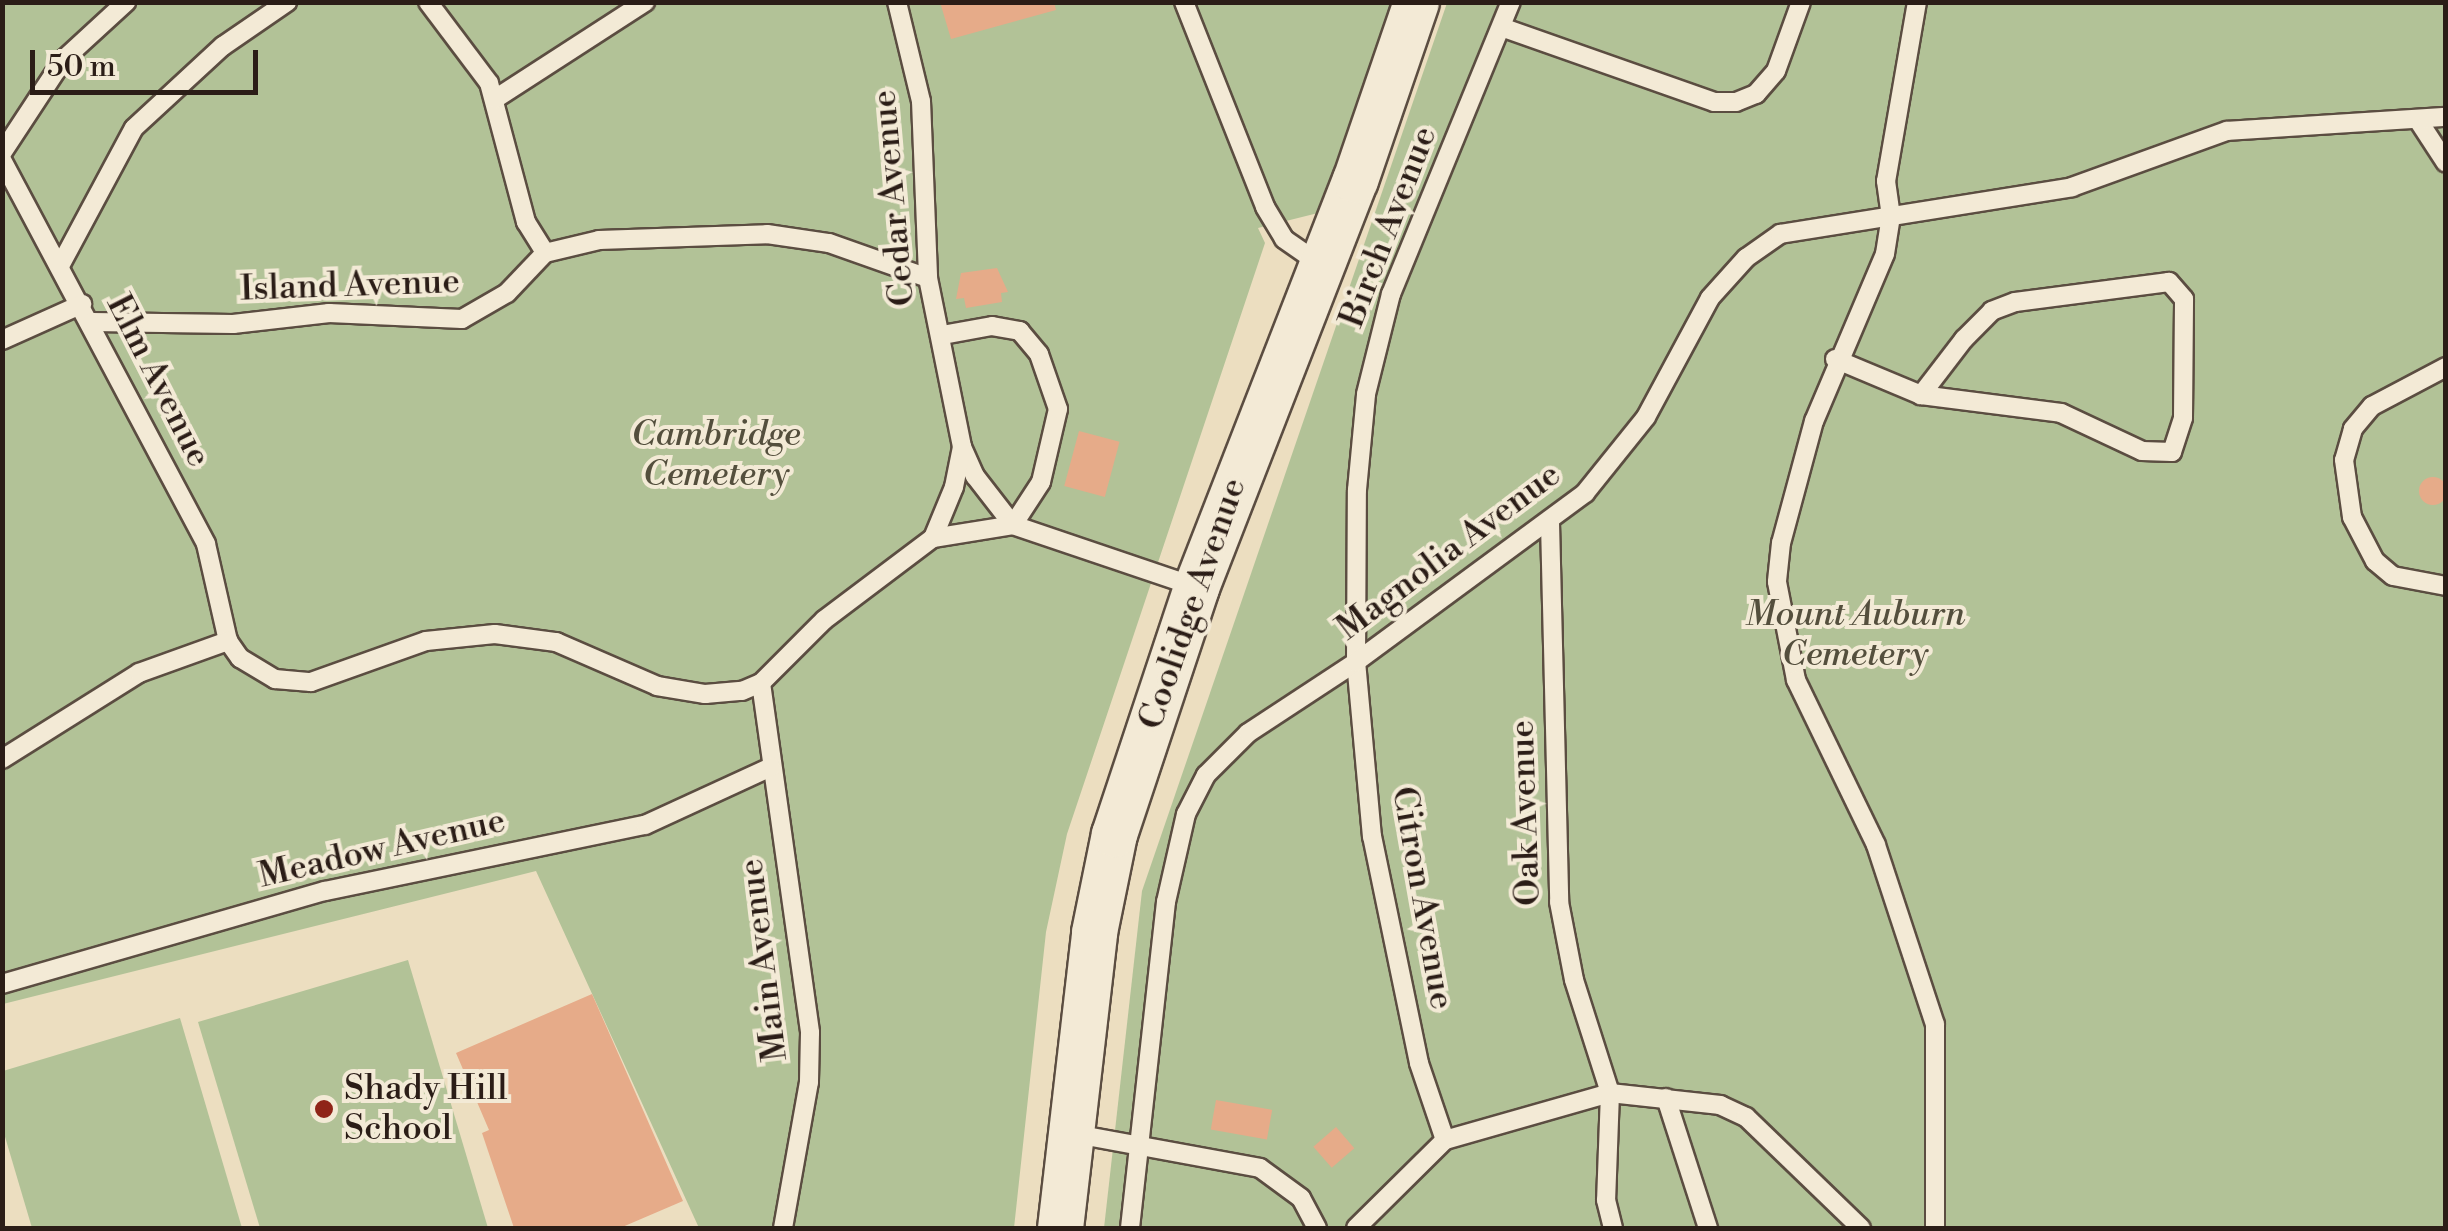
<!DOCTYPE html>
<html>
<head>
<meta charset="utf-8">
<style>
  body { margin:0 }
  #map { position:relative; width:2448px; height:1231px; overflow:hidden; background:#ecdec0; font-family:"Libre Bodoni",serif }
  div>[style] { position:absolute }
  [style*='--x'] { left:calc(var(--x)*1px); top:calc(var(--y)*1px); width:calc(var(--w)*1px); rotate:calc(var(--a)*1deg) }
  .green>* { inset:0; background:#b2c297 }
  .building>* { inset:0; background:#e6ab89; transform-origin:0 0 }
  .round { border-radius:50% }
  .roads { filter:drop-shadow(2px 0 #5b4d41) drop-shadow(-2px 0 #5b4d41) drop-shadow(0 2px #5b4d41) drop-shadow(0 -2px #5b4d41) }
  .service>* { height:18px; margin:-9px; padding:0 9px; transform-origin:9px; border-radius:9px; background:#f3ead6 }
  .tertiary>* { height:45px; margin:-22.5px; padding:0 22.5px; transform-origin:22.5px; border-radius:22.5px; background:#f3ead6 }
  .dots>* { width:28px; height:28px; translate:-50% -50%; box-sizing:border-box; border:5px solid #f3ead6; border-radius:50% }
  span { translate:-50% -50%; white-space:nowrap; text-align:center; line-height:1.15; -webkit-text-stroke:8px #f3ead6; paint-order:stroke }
  .street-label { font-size:35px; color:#2b1d17 }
  .park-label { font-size:35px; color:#544f3d; font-style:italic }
  .poi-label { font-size:35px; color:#2b1d17 }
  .left { translate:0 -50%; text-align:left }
  .frame { position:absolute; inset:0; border:5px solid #2b1d17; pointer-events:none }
  .scale { position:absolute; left:30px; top:50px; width:228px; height:45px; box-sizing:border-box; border:5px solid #2b1d17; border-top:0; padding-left:12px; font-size:30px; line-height:35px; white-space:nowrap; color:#2b1d17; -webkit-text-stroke:8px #f3ead6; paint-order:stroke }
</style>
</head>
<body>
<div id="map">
  <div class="green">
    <i style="clip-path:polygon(2px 3px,1391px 3px,1318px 213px,1258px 228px,1265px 243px,1067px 834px,1046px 932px,1014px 1228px,699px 1228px,536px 871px,3px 1004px)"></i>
    <i style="clip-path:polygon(1447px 3px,2445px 3px,2445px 1228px,1104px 1228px,1142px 891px)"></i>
    <i style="clip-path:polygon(408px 960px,488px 1228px,260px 1228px,198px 1022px)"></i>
    <i style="clip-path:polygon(180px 1018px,242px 1228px,32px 1228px,3px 1130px,3px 1071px)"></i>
  </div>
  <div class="building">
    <i style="clip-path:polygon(940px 2px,1054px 2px,1056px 10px,951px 39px)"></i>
    <i style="clip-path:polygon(997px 268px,1008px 292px,1001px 293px,1002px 302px,966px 308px,964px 298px,956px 299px,961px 273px)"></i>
    <i style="left:1079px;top:431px;width:42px;height:57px;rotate:15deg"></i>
    <i class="round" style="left:2419px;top:477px;width:28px;height:28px"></i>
    <i style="clip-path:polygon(592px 994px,683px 1201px,620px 1228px,514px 1228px,482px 1133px,489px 1130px,456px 1053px)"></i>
    <i style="left:1216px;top:1100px;width:57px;height:30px;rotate:10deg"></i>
    <i style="left:1336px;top:1127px;width:28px;height:30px;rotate:49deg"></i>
  </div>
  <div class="roads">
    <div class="service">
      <i style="--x:428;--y:2;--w:101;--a:53"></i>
      <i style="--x:489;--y:83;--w:144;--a:75.1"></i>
      <i style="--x:526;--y:222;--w:36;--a:58"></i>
      <i style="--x:897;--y:2;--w:102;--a:76.4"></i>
      <i style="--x:921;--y:101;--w:177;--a:87.7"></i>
      <i style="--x:928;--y:278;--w:172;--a:78.6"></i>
      <i style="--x:962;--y:447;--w:32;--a:66"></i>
      <i style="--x:975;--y:476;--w:62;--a:52.2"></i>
      <i style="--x:1013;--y:525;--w:193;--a:18.7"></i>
      <i style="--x:1184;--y:2;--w:220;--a:68.4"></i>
      <i style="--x:1265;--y:207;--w:37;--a:59"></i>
      <i style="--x:1284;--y:239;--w:44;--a:34.8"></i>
      <i style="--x:1917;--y:2;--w:182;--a:99.8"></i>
      <i style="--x:1886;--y:181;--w:35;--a:82"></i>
      <i style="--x:1891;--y:216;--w:38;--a:99"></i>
      <i style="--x:1885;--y:254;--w:181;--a:113"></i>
      <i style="--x:1814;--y:421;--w:126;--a:105.1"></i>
      <i style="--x:1781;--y:543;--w:39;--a:96"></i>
      <i style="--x:1777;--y:582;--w:100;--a:79"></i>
      <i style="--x:1796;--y:680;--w:183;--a:64.1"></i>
      <i style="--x:1876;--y:845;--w:188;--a:71.8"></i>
      <i style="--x:1935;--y:1024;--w:204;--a:90"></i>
      <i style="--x:1504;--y:28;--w:223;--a:19.4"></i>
      <i style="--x:1714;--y:102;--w:22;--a:0"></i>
      <i style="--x:1736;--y:102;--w:22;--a:-22"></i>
      <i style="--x:1756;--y:94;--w:30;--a:-49"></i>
      <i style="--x:1776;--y:71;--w:73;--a:-70.1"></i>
      <i style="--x:495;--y:99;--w:179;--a:-32.9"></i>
      <i style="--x:2418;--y:120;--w:51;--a:56.9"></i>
      <i style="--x:2;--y:153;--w:111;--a:-56.7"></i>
      <i style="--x:63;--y:60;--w:86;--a:-42.6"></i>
      <i style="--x:2;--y:160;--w:435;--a:62"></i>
      <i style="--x:206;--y:544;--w:99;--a:77.2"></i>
      <i style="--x:228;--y:641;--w:21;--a:55"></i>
      <i style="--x:240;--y:658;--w:41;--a:31"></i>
      <i style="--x:275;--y:679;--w:36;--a:5"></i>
      <i style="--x:311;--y:682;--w:122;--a:-19.6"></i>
      <i style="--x:426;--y:641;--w:69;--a:-5.8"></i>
      <i style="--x:495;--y:634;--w:62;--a:7.5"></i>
      <i style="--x:556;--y:642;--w:110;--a:23.5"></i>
      <i style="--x:657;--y:686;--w:49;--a:9.5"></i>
      <i style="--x:705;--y:694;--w:37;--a:-5"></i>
      <i style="--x:742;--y:691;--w:21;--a:-23"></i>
      <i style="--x:761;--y:683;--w:89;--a:-45"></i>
      <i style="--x:824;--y:620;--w:136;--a:-37"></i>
      <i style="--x:933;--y:538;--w:55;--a:-67.6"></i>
      <i style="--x:954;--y:487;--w:41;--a:-78.7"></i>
      <i style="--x:545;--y:253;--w:56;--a:-13.5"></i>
      <i style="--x:599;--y:240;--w:168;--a:-2"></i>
      <i style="--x:767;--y:234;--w:63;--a:8.3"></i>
      <i style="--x:829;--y:243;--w:105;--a:19.5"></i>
      <i style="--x:61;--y:264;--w:154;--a:-61.8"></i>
      <i style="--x:134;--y:128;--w:121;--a:-42.7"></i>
      <i style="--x:223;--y:46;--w:78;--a:-34.5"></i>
      <i style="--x:92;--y:322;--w:141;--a:0.8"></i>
      <i style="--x:233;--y:324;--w:97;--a:-6.5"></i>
      <i style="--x:329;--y:313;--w:133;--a:2.6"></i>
      <i style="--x:462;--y:319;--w:52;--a:-30"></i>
      <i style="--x:507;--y:293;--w:55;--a:-46.5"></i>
      <i style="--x:2;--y:340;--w:88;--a:-24.2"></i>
      <i style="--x:1835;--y:359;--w:93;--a:22.7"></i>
      <i style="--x:1921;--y:395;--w:141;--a:7.3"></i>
      <i style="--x:2061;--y:413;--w:89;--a:25.1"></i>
      <i style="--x:2142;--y:451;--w:30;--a:2"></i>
      <i style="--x:2172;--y:452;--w:36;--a:-72"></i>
      <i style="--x:2183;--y:418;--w:119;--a:-89.5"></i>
      <i style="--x:2184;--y:299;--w:23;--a:-131"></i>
      <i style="--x:2169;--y:282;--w:155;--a:172.6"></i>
      <i style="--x:2015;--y:302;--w:25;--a:159"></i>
      <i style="--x:1992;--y:311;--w:40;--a:135"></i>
      <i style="--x:1964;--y:339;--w:71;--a:127.5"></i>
      <i style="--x:2446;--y:367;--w:84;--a:152.2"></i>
      <i style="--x:2372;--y:406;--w:30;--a:130"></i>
      <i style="--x:2353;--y:429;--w:32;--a:106"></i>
      <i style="--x:2344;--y:460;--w:58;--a:82"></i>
      <i style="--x:2352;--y:517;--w:50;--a:62.4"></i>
      <i style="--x:2375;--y:561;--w:23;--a:40"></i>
      <i style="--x:2393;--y:576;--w:54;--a:10.7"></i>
      <i style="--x:1550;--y:523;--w:379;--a:88.6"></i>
      <i style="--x:1559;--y:902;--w:79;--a:79.1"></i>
      <i style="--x:1574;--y:980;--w:119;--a:72.3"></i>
      <i style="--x:1610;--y:1093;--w:107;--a:92.1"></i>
      <i style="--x:1606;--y:1200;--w:29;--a:76"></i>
      <i style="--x:933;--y:538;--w:81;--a:-9.2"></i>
      <i style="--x:1013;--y:525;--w:51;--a:-56.9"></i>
      <i style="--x:1041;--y:482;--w:75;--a:-76.9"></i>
      <i style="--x:1058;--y:409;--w:58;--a:-109.1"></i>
      <i style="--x:1039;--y:354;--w:30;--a:-130"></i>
      <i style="--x:1020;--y:331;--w:28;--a:-170"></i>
      <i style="--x:992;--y:326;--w:51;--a:169.8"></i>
      <i style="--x:761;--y:683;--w:353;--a:82"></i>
      <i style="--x:810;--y:1033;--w:49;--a:91.2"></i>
      <i style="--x:809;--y:1082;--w:148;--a:100.1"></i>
      <i style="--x:2;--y:759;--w:162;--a:-32.1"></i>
      <i style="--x:139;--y:673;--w:95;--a:-19.8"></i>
      <i style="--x:2;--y:984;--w:336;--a:-16.1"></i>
      <i style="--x:325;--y:891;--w:327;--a:-11.7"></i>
      <i style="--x:645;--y:825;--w:139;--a:-24.7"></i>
      <i style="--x:1666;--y:1098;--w:137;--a:72.1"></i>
      <i style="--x:1070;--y:1133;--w:193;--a:10.4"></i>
      <i style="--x:1260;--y:1168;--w:51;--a:36.2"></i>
      <i style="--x:1301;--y:1198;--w:34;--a:62"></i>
      <i style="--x:1445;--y:1140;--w:81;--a:-108.7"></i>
      <i style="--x:1419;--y:1063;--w:231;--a:-101.7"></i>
      <i style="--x:1372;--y:837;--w:176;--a:-95.2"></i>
      <i style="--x:1356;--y:662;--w:172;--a:-89.7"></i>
      <i style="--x:1357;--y:490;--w:96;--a:-84.6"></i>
      <i style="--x:1366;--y:394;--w:103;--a:-76"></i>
      <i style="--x:1391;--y:294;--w:316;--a:-67.7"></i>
      <i style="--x:1130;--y:1228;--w:328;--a:-83.7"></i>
      <i style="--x:1166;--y:902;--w:90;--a:-77.2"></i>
      <i style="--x:1186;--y:814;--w:44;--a:-62.9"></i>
      <i style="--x:1206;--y:775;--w:59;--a:-45"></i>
      <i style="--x:1248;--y:733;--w:129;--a:-33.3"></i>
      <i style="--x:1356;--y:662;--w:285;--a:-36.4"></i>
      <i style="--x:1585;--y:493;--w:97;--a:-51.2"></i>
      <i style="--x:1646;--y:417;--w:135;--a:-61.7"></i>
      <i style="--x:1710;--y:298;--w:54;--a:-48"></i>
      <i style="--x:1746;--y:258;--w:42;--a:-35.2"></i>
      <i style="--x:1780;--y:234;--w:296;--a:-9.1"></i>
      <i style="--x:2072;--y:187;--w:165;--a:-19.9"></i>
      <i style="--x:2227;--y:131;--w:219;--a:-3.7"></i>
      <i style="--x:1356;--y:1228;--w:125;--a:-44.7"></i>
      <i style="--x:1445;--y:1140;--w:172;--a:-15.9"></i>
      <i style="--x:1610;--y:1093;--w:111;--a:6.2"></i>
      <i style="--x:1720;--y:1105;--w:29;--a:25"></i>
      <i style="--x:1746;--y:1117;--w:160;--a:44"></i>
    </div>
    <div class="tertiary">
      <i style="--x:1060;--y:1228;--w:298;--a:-83.4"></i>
      <i style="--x:1094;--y:932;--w:100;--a:-78.5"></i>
      <i style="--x:1114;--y:834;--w:260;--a:-71.6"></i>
      <i style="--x:1196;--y:587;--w:437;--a:-68.7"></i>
      <i style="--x:1355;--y:180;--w:188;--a:-71.1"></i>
    </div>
  </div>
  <div class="dots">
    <i style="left:324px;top:1109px;background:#8f2418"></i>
  </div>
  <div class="street-label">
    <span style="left:894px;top:198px;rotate:-95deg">Cedar Avenue</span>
    <span style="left:1389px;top:227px;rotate:-69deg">Birch Avenue</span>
    <span style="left:350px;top:286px;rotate:-2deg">Island Avenue</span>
    <span style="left:158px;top:381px;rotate:63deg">Elm Avenue</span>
    <span style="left:1449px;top:552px;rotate:-37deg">Magnolia Avenue</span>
    <span style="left:1193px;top:604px;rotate:-71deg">Coolidge Avenue</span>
    <span style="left:1526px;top:813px;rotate:-92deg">Oak Avenue</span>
    <span style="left:382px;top:849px;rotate:-13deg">Meadow Avenue</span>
    <span style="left:1422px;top:898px;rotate:80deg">Citron Avenue</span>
    <span style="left:764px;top:960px;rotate:-97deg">Main Avenue</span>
  </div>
  <div class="park-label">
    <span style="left:716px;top:455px">Cambridge<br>Cemetery</span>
    <span style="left:1855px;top:635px">Mount Auburn<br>Cemetery</span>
  </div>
  <div class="poi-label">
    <span class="left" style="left:344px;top:1109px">Shady Hill<br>School</span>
  </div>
  <div class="frame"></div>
  <div class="scale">50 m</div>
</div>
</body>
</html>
